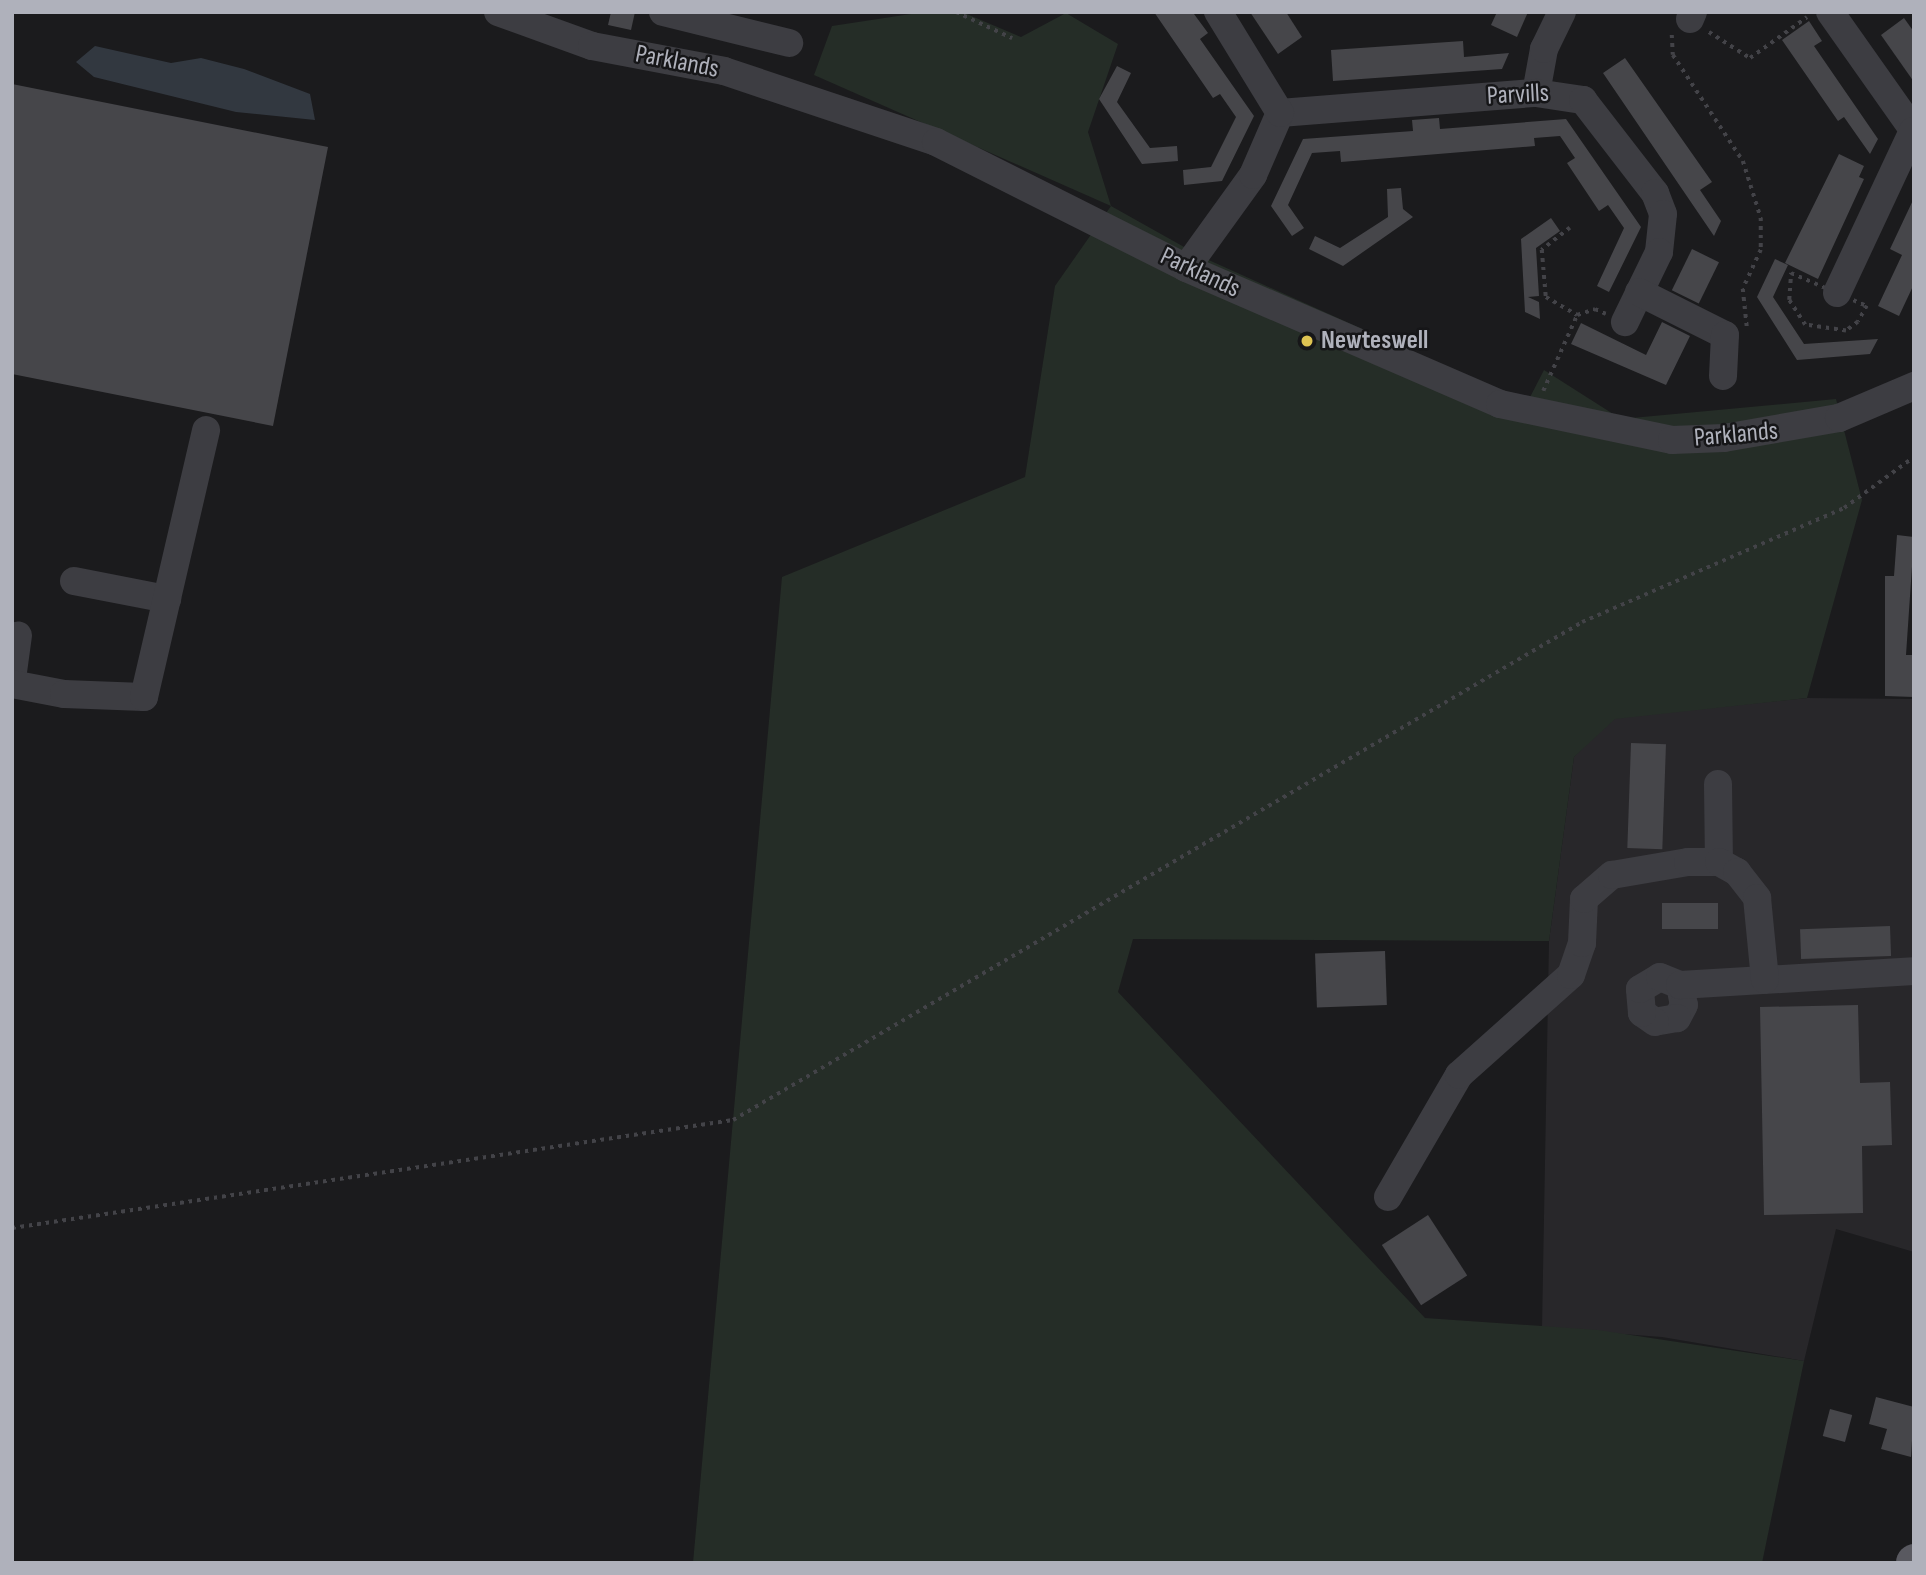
<!DOCTYPE html>
<html>
<head>
<meta charset="utf-8">
<style>
  body { margin:0 }
  #map { position:relative; width:1926px; height:1575px; overflow:hidden; background:#1b1b1d; font-family:"Sofia Sans Condensed",sans-serif }
  div>[style] { position:absolute }
  [style*='--x'] { left:calc(var(--x)*1px); top:calc(var(--y)*1px); width:calc(var(--w)*1px); rotate:calc(var(--a)*1deg) }
  .built>* { inset:0; background:#28272a }
  .green>* { inset:0; background:#252d27 }
  .water>* { inset:0; background:#323840 }
  .building>* { inset:0; background:#46464a; transform-origin:0 0 }
  .path>* { height:3.5px; margin-top:-1.75px; transform-origin:0; background:repeating-linear-gradient(90deg,#434348 0 3.5px,transparent 0 8.5px) }
  .minor>* { height:28px; margin:-14px; padding:0 14px; transform-origin:14px; border-radius:14px; background:#3d3d42 }
  .major>* { height:37px; margin:-18.5px; padding:0 18.5px; transform-origin:18.5px; border-radius:18.5px; background:#595960 }
  .dots>* { width:19px; height:19px; translate:-50% -50%; box-sizing:border-box; border:4px solid #161618; border-radius:50% }
  span { translate:-50% -50%; white-space:nowrap; text-align:center; line-height:1.15; -webkit-text-stroke:5px #161618; paint-order:stroke }
  .street-label { font-size:26px; color:#afb1bb }
  .poi-label { font-size:26px; color:#afb1bb; font-weight:700 }
  .left { translate:0 -50%; text-align:left }
  .frame { position:absolute; inset:0; border:14px solid #afb1bb; pointer-events:none }
</style>
</head>
<body>
<div id="map">
  <div class="built">
    <i style="clip-path:polygon(1807px 698px,1914px 699px,1914px 1252px,1836px 1229px,1804px 1361px,1662px 1337px,1542px 1328px,1549px 941px,1574px 757px,1610px 718px)"></i>
  </div>
  <div class="green">
    <i style="clip-path:polygon(924px 12px,962px 12px,1021px 37px,1066px 13px,1118px 44px,1088px 132px,1111px 206px,1202px 257px,1527px 403px,1544px 370px,1621px 419px,1836px 399px,1862px 500px,1807px 698px,1615px 719px,1574px 757px,1549px 941px,1133px 939px,1118px 992px,1425px 1318px,1598px 1330px,1804px 1361px,1762px 1563px,693px 1563px,782px 577px,1025px 477px,1055px 286px,1111px 206px,814px 75px,832px 26px)"></i>
  </div>
  <div class="water">
    <i style="clip-path:polygon(95px 46px,171px 63px,201px 58px,244px 69px,310px 94px,315px 120px,236px 112px,94px 77px,76px 62px)"></i>
  </div>
  <div class="building">
    <i style="clip-path:polygon(611px 12px,635px 12px,631px 30px,608px 25px)"></i>
    <i style="clip-path:polygon(1154px 12px,1194px 14px,1208px 33px,1200px 39px,1254px 116px,1222px 181px,1184px 185px,1183px 170px,1211px 167px,1236px 117px,1220px 94px,1213px 98px)"></i>
    <i style="clip-path:polygon(1250px 12px,1286px 12px,1302px 37px,1278px 54px)"></i>
    <i style="clip-path:polygon(1497px 12px,1528px 12px,1517px 37px,1491px 25px)"></i>
    <i style="clip-path:polygon(1904px 18px,1914px 32px,1914px 82px,1881px 35px)"></i>
    <i style="clip-path:polygon(1809px 21px,1822px 41px,1814px 46px,1878px 139px,1870px 154px,1844px 117px,1838px 121px,1782px 40px)"></i>
    <i style="clip-path:polygon(1463px 41px,1464px 57px,1509px 53px,1502px 69px,1333px 81px,1331px 50px)"></i>
    <i style="clip-path:polygon(1625px 58px,1712px 182px,1700px 190px,1721px 221px,1714px 236px,1603px 73px)"></i>
    <i style="clip-path:polygon(1117px 66px,1131px 73px,1117px 102px,1150px 148px,1177px 146px,1178px 161px,1142px 164px,1099px 99px)"></i>
    <i style="clip-path:polygon(12px 84px,328px 147px,273px 426px,12px 374px)"></i>
    <i style="clip-path:polygon(1439px 118px,1440px 129px,1566px 119px,1641px 227px,1609px 292px,1597px 286px,1624px 228px,1608px 205px,1599px 211px,1567px 163px,1575px 158px,1560px 136px,1534px 138px,1535px 146px,1341px 162px,1340px 151px,1312px 153px,1288px 205px,1304px 228px,1292px 236px,1271px 206px,1303px 139px,1413px 131px,1412px 120px)"></i>
    <i style="clip-path:polygon(1839px 154px,1864px 166px,1859px 177px,1864px 179px,1818px 279px,1785px 263px)"></i>
    <i style="clip-path:polygon(1401px 188px,1403px 209px,1413px 217px,1343px 266px,1309px 249px,1315px 236px,1340px 248px,1388px 217px,1387px 189px)"></i>
    <i style="clip-path:polygon(1914px 198px,1914px 284px,1899px 316px,1878px 306px,1902px 255px,1890px 249px)"></i>
    <i style="clip-path:polygon(1551px 218px,1560px 231px,1536px 248px,1539px 296px,1528px 297px,1539px 302px,1540px 319px,1525px 312px,1521px 239px)"></i>
    <i style="left:1692px;top:249px;width:30px;height:46px;rotate:26deg"></i>
    <i style="clip-path:polygon(1775px 259px,1788px 265px,1773px 297px,1804px 344px,1878px 339px,1870px 354px,1797px 360px,1757px 297px)"></i>
    <i style="clip-path:polygon(1662px 322px,1690px 336px,1666px 385px,1571px 344px,1581px 323px,1646px 355px)"></i>
    <i style="clip-path:polygon(1897px 535px,1914px 537px,1906px 655px,1914px 655px,1914px 697px,1885px 696px,1885px 576px,1894px 576px)"></i>
    <i style="left:1631px;top:743px;width:35px;height:105px;rotate:2deg"></i>
    <i style="left:1718px;top:903px;width:26px;height:56px;rotate:90deg"></i>
    <i style="left:1890px;top:926px;width:30px;height:90px;rotate:88deg"></i>
    <i style="left:1385px;top:951px;width:54px;height:70px;rotate:88deg"></i>
    <i style="clip-path:polygon(1858px 1005px,1860px 1083px,1890px 1082px,1892px 1145px,1862px 1146px,1863px 1213px,1764px 1215px,1760px 1007px)"></i>
    <i style="left:1428px;top:1215px;width:72px;height:55px;rotate:57deg"></i>
    <i style="clip-path:polygon(1876px 1397px,1914px 1407px,1911px 1457px,1881px 1449px,1887px 1429px,1869px 1424px)"></i>
    <i style="left:1830px;top:1409px;width:23px;height:28px;rotate:15deg"></i>
  </div>
  <div class="path">
    <i style="--x:956;--y:12;--w:62;--a:24.9"></i>
    <i style="--x:1350;--y:12;--w:19;--a:0"></i>
    <i style="--x:1709;--y:32;--w:49;--a:32.4"></i>
    <i style="--x:1750;--y:58;--w:70;--a:-35.7"></i>
    <i style="--x:1672;--y:35;--w:20;--a:87"></i>
    <i style="--x:1673;--y:55;--w:127;--a:56.6"></i>
    <i style="--x:1743;--y:161;--w:60;--a:72.5"></i>
    <i style="--x:1761;--y:218;--w:32;--a:90"></i>
    <i style="--x:1761;--y:250;--w:43;--a:114.8"></i>
    <i style="--x:1743;--y:289;--w:38;--a:84"></i>
    <i style="--x:1570;--y:228;--w:36;--a:142"></i>
    <i style="--x:1542;--y:250;--w:47;--a:85.1"></i>
    <i style="--x:1546;--y:297;--w:36;--a:30"></i>
    <i style="--x:1791;--y:273;--w:83;--a:23.5"></i>
    <i style="--x:1867;--y:306;--w:18;--a:119"></i>
    <i style="--x:1858;--y:322;--w:15;--a:143"></i>
    <i style="--x:1846;--y:331;--w:41;--a:-171.7"></i>
    <i style="--x:1805;--y:325;--w:30;--a:-123"></i>
    <i style="--x:1789;--y:300;--w:27;--a:-86"></i>
    <i style="--x:1543;--y:391;--w:83;--a:-65.9"></i>
    <i style="--x:1577;--y:315;--w:19;--a:-18"></i>
    <i style="--x:1595;--y:309;--w:12;--a:24"></i>
    <i style="--x:12;--y:1228;--w:729;--a:-8.52"></i>
    <i style="--x:733;--y:1120;--w:984;--a:-30.39"></i>
    <i style="--x:1582;--y:622;--w:286;--a:-23.5"></i>
    <i style="--x:1844;--y:508;--w:87;--a:-36.1"></i>
  </div>
  <div class="minor">
    <i style="--x:498;--y:12;--w:100;--a:19.9"></i>
    <i style="--x:592;--y:46;--w:134;--a:10.7"></i>
    <i style="--x:724;--y:71;--w:224;--a:18.5"></i>
    <i style="--x:936;--y:142;--w:280;--a:26.7"></i>
    <i style="--x:1186;--y:268;--w:342;--a:23.4"></i>
    <i style="--x:1500;--y:404;--w:176;--a:11.8"></i>
    <i style="--x:1672;--y:440;--w:52;--a:-2.2"></i>
    <i style="--x:1724;--y:438;--w:117;--a:-9.9"></i>
    <i style="--x:1839;--y:418;--w:82;--a:-23.1"></i>
    <i style="--x:663;--y:12;--w:130;--a:13.8"></i>
    <i style="--x:1830;--y:12;--w:146;--a:54.8"></i>
    <i style="--x:1690;--y:19;--w:8;--a:-67"></i>
    <i style="--x:1536;--y:93;--w:45;--a:-79.7"></i>
    <i style="--x:1544;--y:49;--w:41;--a:-64.1"></i>
    <i style="--x:1280;--y:113;--w:257;--a:-4.5"></i>
    <i style="--x:1536;--y:93;--w:48;--a:8.5"></i>
    <i style="--x:1583;--y:100;--w:118;--a:52.3"></i>
    <i style="--x:1655;--y:193;--w:22;--a:69"></i>
    <i style="--x:1663;--y:214;--w:38;--a:96"></i>
    <i style="--x:1659;--y:252;--w:78;--a:115.9"></i>
    <i style="--x:1186;--y:268;--w:115;--a:-54.2"></i>
    <i style="--x:1253;--y:175;--w:68;--a:-66.5"></i>
    <i style="--x:1280;--y:113;--w:119;--a:-121.5"></i>
    <i style="--x:1639;--y:292;--w:96;--a:26.6"></i>
    <i style="--x:1725;--y:335;--w:41;--a:92.8"></i>
    <i style="--x:1837;--y:293;--w:179;--a:-64.9"></i>
    <i style="--x:74;--y:581;--w:95;--a:11"></i>
    <i style="--x:12;--y:679;--w:44;--a:-82.2"></i>
    <i style="--x:12;--y:684;--w:53;--a:10.9"></i>
    <i style="--x:64;--y:694;--w:80;--a:2.1"></i>
    <i style="--x:144;--y:697;--w:274;--a:-76.9"></i>
    <i style="--x:1718;--y:784;--w:78;--a:89.3"></i>
    <i style="--x:1680;--y:985;--w:20;--a:79"></i>
    <i style="--x:1684;--y:1005;--w:15;--a:118"></i>
    <i style="--x:1677;--y:1018;--w:22;--a:170"></i>
    <i style="--x:1655;--y:1022;--w:16;--a:-145"></i>
    <i style="--x:1642;--y:1013;--w:24;--a:-95"></i>
    <i style="--x:1640;--y:989;--w:23;--a:-31"></i>
    <i style="--x:1660;--y:977;--w:22;--a:22"></i>
    <i style="--x:1680;--y:985;--w:234;--a:-3.4"></i>
    <i style="--x:1388;--y:1197;--w:141;--a:-59.8"></i>
    <i style="--x:1459;--y:1075;--w:150;--a:-41.8"></i>
    <i style="--x:1571;--y:975;--w:34;--a:-71"></i>
    <i style="--x:1582;--y:943;--w:44;--a:-87.4"></i>
    <i style="--x:1584;--y:899;--w:37;--a:-41"></i>
    <i style="--x:1612;--y:875;--w:77;--a:-9.7"></i>
    <i style="--x:1688;--y:862;--w:31;--a:0"></i>
    <i style="--x:1719;--y:862;--w:21;--a:29"></i>
    <i style="--x:1737;--y:872;--w:33;--a:52"></i>
    <i style="--x:1757;--y:898;--w:82;--a:84.4"></i>
  </div>
  <div class="major">
    <i style="--x:1914;--y:1563;--w:1;--a:-90"></i>
  </div>
  <div class="dots">
    <i style="left:1307px;top:341px;background:#dec352"></i>
  </div>
  <div class="street-label">
    <span style="left:677px;top:62px;rotate:11deg">Parklands</span>
    <span style="left:1518px;top:95px;rotate:-3deg">Parvills</span>
    <span style="left:1200px;top:273px;rotate:25deg">Parklands</span>
    <span style="left:1736px;top:435px;rotate:-5deg">Parklands</span>
  </div>
  <div class="poi-label">
    <span class="left" style="left:1321px;top:341px">Newteswell</span>
  </div>
  <div class="frame"></div>
</div>
</body>
</html>
